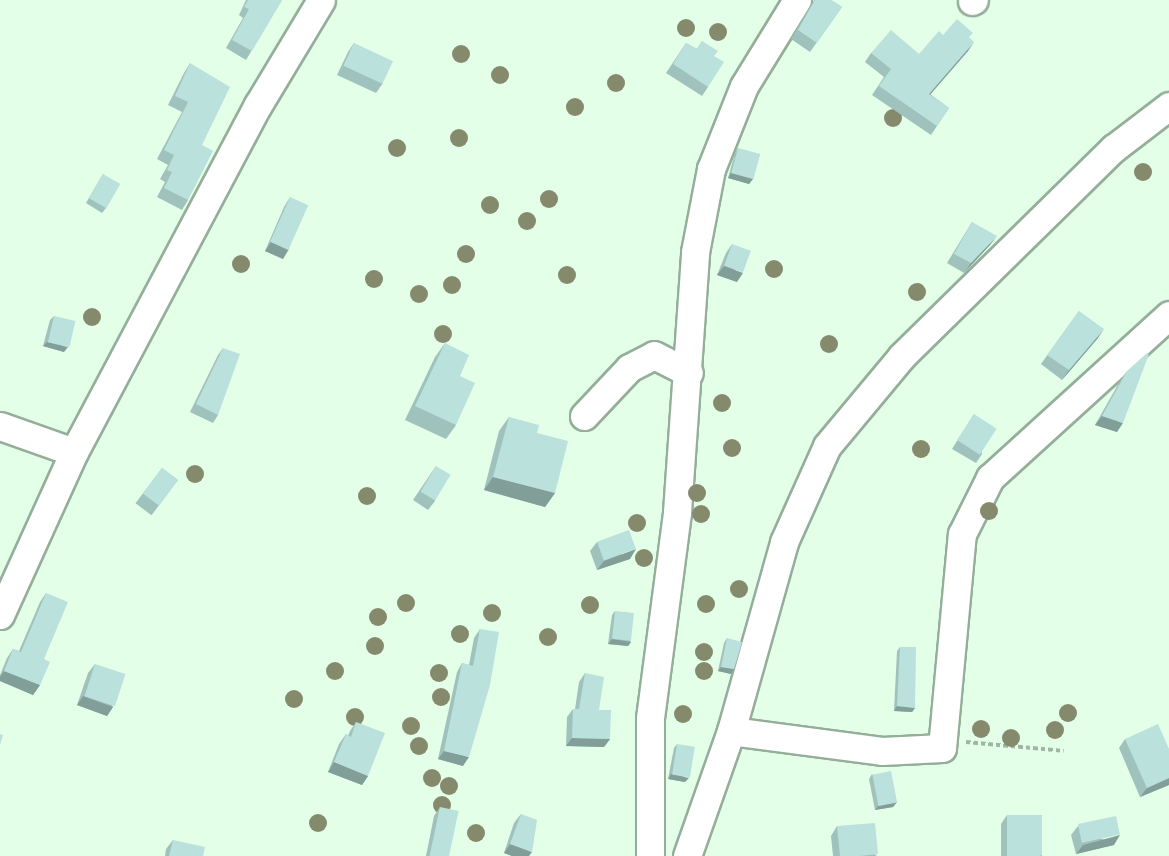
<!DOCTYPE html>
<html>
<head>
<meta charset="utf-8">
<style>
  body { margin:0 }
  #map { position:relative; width:1169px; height:856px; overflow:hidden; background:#e3ffe8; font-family:"PT Sans Narrow",sans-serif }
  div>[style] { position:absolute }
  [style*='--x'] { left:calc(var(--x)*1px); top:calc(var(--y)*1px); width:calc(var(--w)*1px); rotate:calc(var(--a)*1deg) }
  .path>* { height:4px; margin-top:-2px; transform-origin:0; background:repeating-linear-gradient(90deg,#a0b5a4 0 4.5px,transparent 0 7.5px) }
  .roads { filter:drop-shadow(2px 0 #94ae99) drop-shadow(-2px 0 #94ae99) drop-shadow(0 2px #94ae99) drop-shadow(0 -2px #94ae99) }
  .minor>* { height:27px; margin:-13.5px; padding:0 13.5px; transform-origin:13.5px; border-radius:13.5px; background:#fff }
  .trees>* { width:18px; height:18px; margin:-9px; border-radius:50%; background:#868a6d }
  .wall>* { inset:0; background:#a0c2bc; transform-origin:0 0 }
  .shaded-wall>* { inset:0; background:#829e99 }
  .building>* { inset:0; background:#bae1db; transform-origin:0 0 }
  span { translate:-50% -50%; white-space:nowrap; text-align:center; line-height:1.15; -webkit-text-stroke:5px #e3ffe8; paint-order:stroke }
</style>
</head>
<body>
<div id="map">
  <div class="path">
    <i style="--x:966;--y:742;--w:98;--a:5.2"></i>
  </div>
  <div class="roads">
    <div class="minor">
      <i style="--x:972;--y:1;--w:2;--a:-27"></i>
      <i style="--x:584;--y:416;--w:66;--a:-46.8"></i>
      <i style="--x:629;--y:368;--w:28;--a:-27"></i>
      <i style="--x:654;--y:355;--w:39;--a:27"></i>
      <i style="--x:0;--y:426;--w:78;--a:19.4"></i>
      <i style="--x:0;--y:615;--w:179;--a:-65.6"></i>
      <i style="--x:74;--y:452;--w:393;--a:-62.1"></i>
      <i style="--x:258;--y:105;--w:122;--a:-59"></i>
      <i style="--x:731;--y:731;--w:152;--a:7.5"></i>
      <i style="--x:882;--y:751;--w:60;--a:-2.9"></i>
      <i style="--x:942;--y:748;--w:215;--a:-84.7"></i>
      <i style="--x:962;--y:534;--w:63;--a:-63.4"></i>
      <i style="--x:990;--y:478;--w:242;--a:-42.3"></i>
      <i style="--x:650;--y:856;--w:138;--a:-90"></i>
      <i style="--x:650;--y:718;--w:208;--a:-82.5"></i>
      <i style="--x:677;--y:512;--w:261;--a:-86"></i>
      <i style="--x:695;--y:252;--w:85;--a:-79.1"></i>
      <i style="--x:711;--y:169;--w:89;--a:-68.3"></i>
      <i style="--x:744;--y:86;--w:101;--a:-58.4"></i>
      <i style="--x:687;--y:856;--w:133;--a:-70.6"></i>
      <i style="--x:731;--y:731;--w:196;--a:-74.3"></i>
      <i style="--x:784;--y:542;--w:105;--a:-65.9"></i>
      <i style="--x:827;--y:446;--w:117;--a:-50.2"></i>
      <i style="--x:902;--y:356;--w:297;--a:-44.5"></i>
      <i style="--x:1114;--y:148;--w:69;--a:-37.4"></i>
    </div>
  </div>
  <div class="trees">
    <i style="left:686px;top:28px"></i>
    <i style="left:718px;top:32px"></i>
    <i style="left:461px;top:54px"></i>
    <i style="left:500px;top:75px"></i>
    <i style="left:616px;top:83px"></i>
    <i style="left:575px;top:107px"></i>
    <i style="left:893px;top:118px"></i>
    <i style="left:459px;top:138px"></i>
    <i style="left:397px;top:148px"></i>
    <i style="left:1143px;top:172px"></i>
    <i style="left:549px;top:199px"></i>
    <i style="left:490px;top:205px"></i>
    <i style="left:527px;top:221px"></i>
    <i style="left:466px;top:254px"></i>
    <i style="left:241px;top:264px"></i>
    <i style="left:774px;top:269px"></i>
    <i style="left:567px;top:275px"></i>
    <i style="left:374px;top:279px"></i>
    <i style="left:452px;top:285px"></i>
    <i style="left:917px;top:292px"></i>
    <i style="left:419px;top:294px"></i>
    <i style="left:92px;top:317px"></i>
    <i style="left:443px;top:334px"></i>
    <i style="left:829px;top:344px"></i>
    <i style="left:722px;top:403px"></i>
    <i style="left:732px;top:448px"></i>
    <i style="left:921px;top:449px"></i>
    <i style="left:195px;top:474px"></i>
    <i style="left:697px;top:493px"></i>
    <i style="left:367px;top:496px"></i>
    <i style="left:989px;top:511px"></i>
    <i style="left:701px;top:514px"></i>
    <i style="left:637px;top:523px"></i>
    <i style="left:644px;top:558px"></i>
    <i style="left:739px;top:589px"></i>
    <i style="left:406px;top:603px"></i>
    <i style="left:706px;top:604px"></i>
    <i style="left:590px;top:605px"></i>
    <i style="left:492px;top:613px"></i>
    <i style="left:378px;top:617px"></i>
    <i style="left:460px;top:634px"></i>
    <i style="left:548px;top:637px"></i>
    <i style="left:375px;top:646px"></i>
    <i style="left:704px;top:652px"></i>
    <i style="left:335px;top:671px"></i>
    <i style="left:704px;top:671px"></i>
    <i style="left:439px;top:673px"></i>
    <i style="left:441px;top:697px"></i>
    <i style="left:294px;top:699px"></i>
    <i style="left:1068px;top:713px"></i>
    <i style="left:683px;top:714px"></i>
    <i style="left:355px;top:717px"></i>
    <i style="left:411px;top:726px"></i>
    <i style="left:981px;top:729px"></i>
    <i style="left:1055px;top:730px"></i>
    <i style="left:1011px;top:738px"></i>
    <i style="left:419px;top:746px"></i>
    <i style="left:432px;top:778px"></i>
    <i style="left:449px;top:786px"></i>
    <i style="left:442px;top:805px"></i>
    <i style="left:318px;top:823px"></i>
    <i style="left:476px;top:833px"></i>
  </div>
  <div class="wall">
    <i style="clip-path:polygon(246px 0,282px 0,246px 60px,226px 48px,243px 18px,239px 15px)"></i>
    <i style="clip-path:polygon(814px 0,831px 0,842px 7px,810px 52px,791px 39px)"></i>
    <i style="clip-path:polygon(969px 38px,968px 51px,930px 94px,949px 108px,931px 135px,872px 95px,884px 77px,865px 62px,871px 53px,919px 54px)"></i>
    <i style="clip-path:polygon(702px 41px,714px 56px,708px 87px,702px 96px,666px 73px,686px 43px,697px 49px)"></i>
    <i style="clip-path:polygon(354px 43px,383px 83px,376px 93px,337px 75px,348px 52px)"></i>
    <i style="clip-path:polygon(190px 63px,202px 145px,188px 200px,182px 210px,157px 197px,165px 182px,160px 179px,168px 165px,157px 159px,182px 112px,168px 105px,184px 73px)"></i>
    <i style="clip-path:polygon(738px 148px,753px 179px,749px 184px,728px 178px,735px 153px)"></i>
    <i style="clip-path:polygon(103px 174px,106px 208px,102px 213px,86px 203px)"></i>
    <i style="clip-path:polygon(290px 197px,283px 259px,265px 251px,284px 207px)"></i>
    <i style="clip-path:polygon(972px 222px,990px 245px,964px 273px,947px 263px)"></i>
    <i style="clip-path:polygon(732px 244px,737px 282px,717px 275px,726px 253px)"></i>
    <i style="clip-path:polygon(1079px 311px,1098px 338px,1062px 380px,1041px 364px)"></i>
    <i style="clip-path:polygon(54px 316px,64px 352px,43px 346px,50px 320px)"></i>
    <i style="clip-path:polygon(445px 343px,460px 376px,456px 425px,446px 439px,405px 420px,435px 357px)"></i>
    <i style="clip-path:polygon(223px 348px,218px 415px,213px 423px,190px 412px,218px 355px)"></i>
    <i style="clip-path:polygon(1127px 371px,1117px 432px,1095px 425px,1120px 381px)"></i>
    <i style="clip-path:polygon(974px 414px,982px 454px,976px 463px,952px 449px)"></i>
    <i style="clip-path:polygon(509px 417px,537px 433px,555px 493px,545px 507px,484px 490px,499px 431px)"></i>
    <i style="clip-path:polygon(436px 466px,435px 501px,428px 510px,413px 500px)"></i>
    <i style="left:162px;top:468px;width:20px;height:44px;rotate:37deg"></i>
    <i style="clip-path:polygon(597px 542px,630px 559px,597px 570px,590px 551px)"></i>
    <i style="clip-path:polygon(46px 593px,44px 659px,40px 685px,33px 695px,0 681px,0 675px,7px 658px,13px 649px,19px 651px,40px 602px)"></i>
    <i style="clip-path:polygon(615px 611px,631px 642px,628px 646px,608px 644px,612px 615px)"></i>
    <i style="clip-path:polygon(480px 629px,463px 766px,438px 759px,457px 672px,462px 663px,469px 665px,474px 638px)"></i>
    <i style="clip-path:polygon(727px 638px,734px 669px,731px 674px,718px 671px,724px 643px)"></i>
    <i style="clip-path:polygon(900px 647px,915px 708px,912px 712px,894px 711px,897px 651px)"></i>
    <i style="clip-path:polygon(95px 664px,113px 707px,107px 716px,77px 705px,88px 673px)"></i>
    <i style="clip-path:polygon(585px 673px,610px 739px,604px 747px,566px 746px,567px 717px,573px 709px,575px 709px,579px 682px)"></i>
    <i style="clip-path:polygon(356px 722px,368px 776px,362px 785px,328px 772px,339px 744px,346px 734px,348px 736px,350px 731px)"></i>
    <i style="clip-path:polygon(1125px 739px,1169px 749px,1169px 785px,1140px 797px,1119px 748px)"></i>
    <i style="clip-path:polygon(677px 744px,685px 782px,668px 779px,674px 748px)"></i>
    <i style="clip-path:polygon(872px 774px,897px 802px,893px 807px,875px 810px,869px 779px)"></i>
    <i style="clip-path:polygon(440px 807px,449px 856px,426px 856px,434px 816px)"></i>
    <i style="clip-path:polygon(521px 814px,529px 856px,512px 856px,504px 853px,514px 823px)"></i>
    <i style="clip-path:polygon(1007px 815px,1042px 855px,1042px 856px,1001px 856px,1001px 824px)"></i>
    <i style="clip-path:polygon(837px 826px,877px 856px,833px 856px,831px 836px)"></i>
    <i style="clip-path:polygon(1078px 826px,1114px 845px,1076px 854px,1071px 835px)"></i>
    <i style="clip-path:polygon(173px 840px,203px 856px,165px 856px,166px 849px)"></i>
  </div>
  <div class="shaded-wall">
    <i style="clip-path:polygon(974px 42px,968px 51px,923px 103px,929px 94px)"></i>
    <i style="clip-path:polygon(731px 173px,753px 179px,749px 184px,728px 178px)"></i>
    <i style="clip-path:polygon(997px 236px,990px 245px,964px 273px,971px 263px)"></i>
    <i style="clip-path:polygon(271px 242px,289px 249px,283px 259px,265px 251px)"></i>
    <i style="clip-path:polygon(724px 266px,743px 273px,737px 282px,717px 275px)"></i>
    <i style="clip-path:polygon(1104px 329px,1098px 338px,1062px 380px,1069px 370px)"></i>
    <i style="clip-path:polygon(47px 342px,68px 347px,64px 352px,43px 346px)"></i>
    <i style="clip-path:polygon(1102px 416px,1123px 423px,1117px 432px,1095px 425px)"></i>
    <i style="clip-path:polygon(493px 477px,555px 493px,545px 507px,484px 490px)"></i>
    <i style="clip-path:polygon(636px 549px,630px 559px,597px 570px,604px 561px)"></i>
    <i style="clip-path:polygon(612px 639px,631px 642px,628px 646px,608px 644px)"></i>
    <i style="clip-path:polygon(721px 667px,734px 669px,731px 674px,718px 671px)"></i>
    <i style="clip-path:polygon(4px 671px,40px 685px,33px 695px,0 681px,0 677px)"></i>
    <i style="clip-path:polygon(83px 696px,113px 707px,107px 716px,77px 705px)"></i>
    <i style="clip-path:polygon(897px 706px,915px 708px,912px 712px,894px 711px)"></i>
    <i style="clip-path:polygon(572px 738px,610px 739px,604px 747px,566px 746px)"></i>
    <i style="clip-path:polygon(444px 751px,469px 757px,463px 766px,438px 759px)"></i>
    <i style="clip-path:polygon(334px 762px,368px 776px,362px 785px,328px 772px)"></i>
    <i style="clip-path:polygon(671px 774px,689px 778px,685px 782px,668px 779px)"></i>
    <i style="clip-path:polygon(1169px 778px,1169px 785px,1140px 797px,1147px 788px)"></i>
    <i style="clip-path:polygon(897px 802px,893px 807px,875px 810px,878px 806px)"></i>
    <i style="clip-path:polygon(1120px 835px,1114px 845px,1076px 854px,1083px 845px)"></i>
    <i style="clip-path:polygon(510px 844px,532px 852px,529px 856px,512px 856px,504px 853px)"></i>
  </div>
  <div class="building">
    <i style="clip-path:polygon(248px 0,282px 0,252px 51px,232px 40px,249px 9px,244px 7px)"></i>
    <i style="clip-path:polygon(815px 0,831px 0,842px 7px,817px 43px,798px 30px)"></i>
    <i style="clip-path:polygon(957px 19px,973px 33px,969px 37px,974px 42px,929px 94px,949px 108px,937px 126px,879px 86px,891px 69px,871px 53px,891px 30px,919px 54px,939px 31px,943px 35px)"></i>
    <i style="clip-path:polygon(702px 41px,718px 51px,714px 56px,724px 62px,708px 87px,673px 64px,686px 43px,697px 49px)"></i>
    <i style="left:354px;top:43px;width:43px;height:25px;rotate:25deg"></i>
    <i style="clip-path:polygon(190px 63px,230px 87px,202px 145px,213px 151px,188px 200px,164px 188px,172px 172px,167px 170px,174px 155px,164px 150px,188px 102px,175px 96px)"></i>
    <i style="left:738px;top:148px;width:23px;height:26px;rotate:15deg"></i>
    <i style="left:103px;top:174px;width:20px;height:28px;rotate:30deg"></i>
    <i style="left:290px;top:197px;width:20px;height:49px;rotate:24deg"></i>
    <i style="clip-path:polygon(972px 222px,997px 236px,971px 263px,954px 254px)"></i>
    <i style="left:732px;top:244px;width:20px;height:23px;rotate:20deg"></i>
    <i style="clip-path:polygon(1079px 311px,1104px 329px,1069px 370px,1047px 355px)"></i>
    <i style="left:54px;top:316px;width:22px;height:27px;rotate:13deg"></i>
    <i style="clip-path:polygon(445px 343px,469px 355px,460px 376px,475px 383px,456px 425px,415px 406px)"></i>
    <i style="clip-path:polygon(223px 348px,240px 354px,218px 415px,196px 404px)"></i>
    <i style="clip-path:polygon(1147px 353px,1149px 354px,1123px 423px,1102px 416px,1127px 371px)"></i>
    <i style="left:974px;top:414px;width:27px;height:31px;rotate:33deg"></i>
    <i style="clip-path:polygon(509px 417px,539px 425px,537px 433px,568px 441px,555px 493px,493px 477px)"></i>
    <i style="left:436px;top:466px;width:17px;height:30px;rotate:31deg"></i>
    <i style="left:162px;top:468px;width:20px;height:32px;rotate:37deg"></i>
    <i style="left:629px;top:530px;width:20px;height:34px;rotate:70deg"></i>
    <i style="clip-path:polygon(46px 593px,68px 602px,44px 659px,50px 662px,40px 685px,4px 671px,13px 649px,21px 652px)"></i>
    <i style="left:615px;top:611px;width:19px;height:28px;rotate:6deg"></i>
    <i style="clip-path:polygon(480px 629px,499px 632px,490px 685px,469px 757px,444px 751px,462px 663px,473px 666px)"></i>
    <i style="clip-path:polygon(727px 638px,742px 642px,734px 669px,721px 667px)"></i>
    <i style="clip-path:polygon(900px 647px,916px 647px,915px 708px,897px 706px)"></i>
    <i style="left:95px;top:664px;width:32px;height:34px;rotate:18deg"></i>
    <i style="clip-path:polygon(585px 673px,604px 677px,599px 710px,611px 710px,610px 739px,572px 738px,573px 709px,579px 709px)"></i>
    <i style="clip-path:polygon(356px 722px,385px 733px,368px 776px,334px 762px,346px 734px,351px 737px)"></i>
    <i style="clip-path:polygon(1158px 724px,1169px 749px,1169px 778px,1147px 788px,1125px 739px)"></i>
    <i style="clip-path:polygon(0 734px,3px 735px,0 745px)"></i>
    <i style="left:677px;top:744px;width:18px;height:31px;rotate:9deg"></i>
    <i style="left:891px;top:771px;width:32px;height:19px;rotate:79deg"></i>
    <i style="left:440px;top:807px;width:19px;height:50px;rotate:12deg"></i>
    <i style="clip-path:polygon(521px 814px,537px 820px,532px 852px,510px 844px)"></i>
    <i style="clip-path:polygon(1007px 815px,1042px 815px,1042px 855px,1039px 856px,1007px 856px)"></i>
    <i style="left:1116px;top:816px;width:19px;height:39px;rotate:78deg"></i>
    <i style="clip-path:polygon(875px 823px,878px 854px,860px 856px,840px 856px,837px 826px)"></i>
    <i style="clip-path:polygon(173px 840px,205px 847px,203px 856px,169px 856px)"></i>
  </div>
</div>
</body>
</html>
